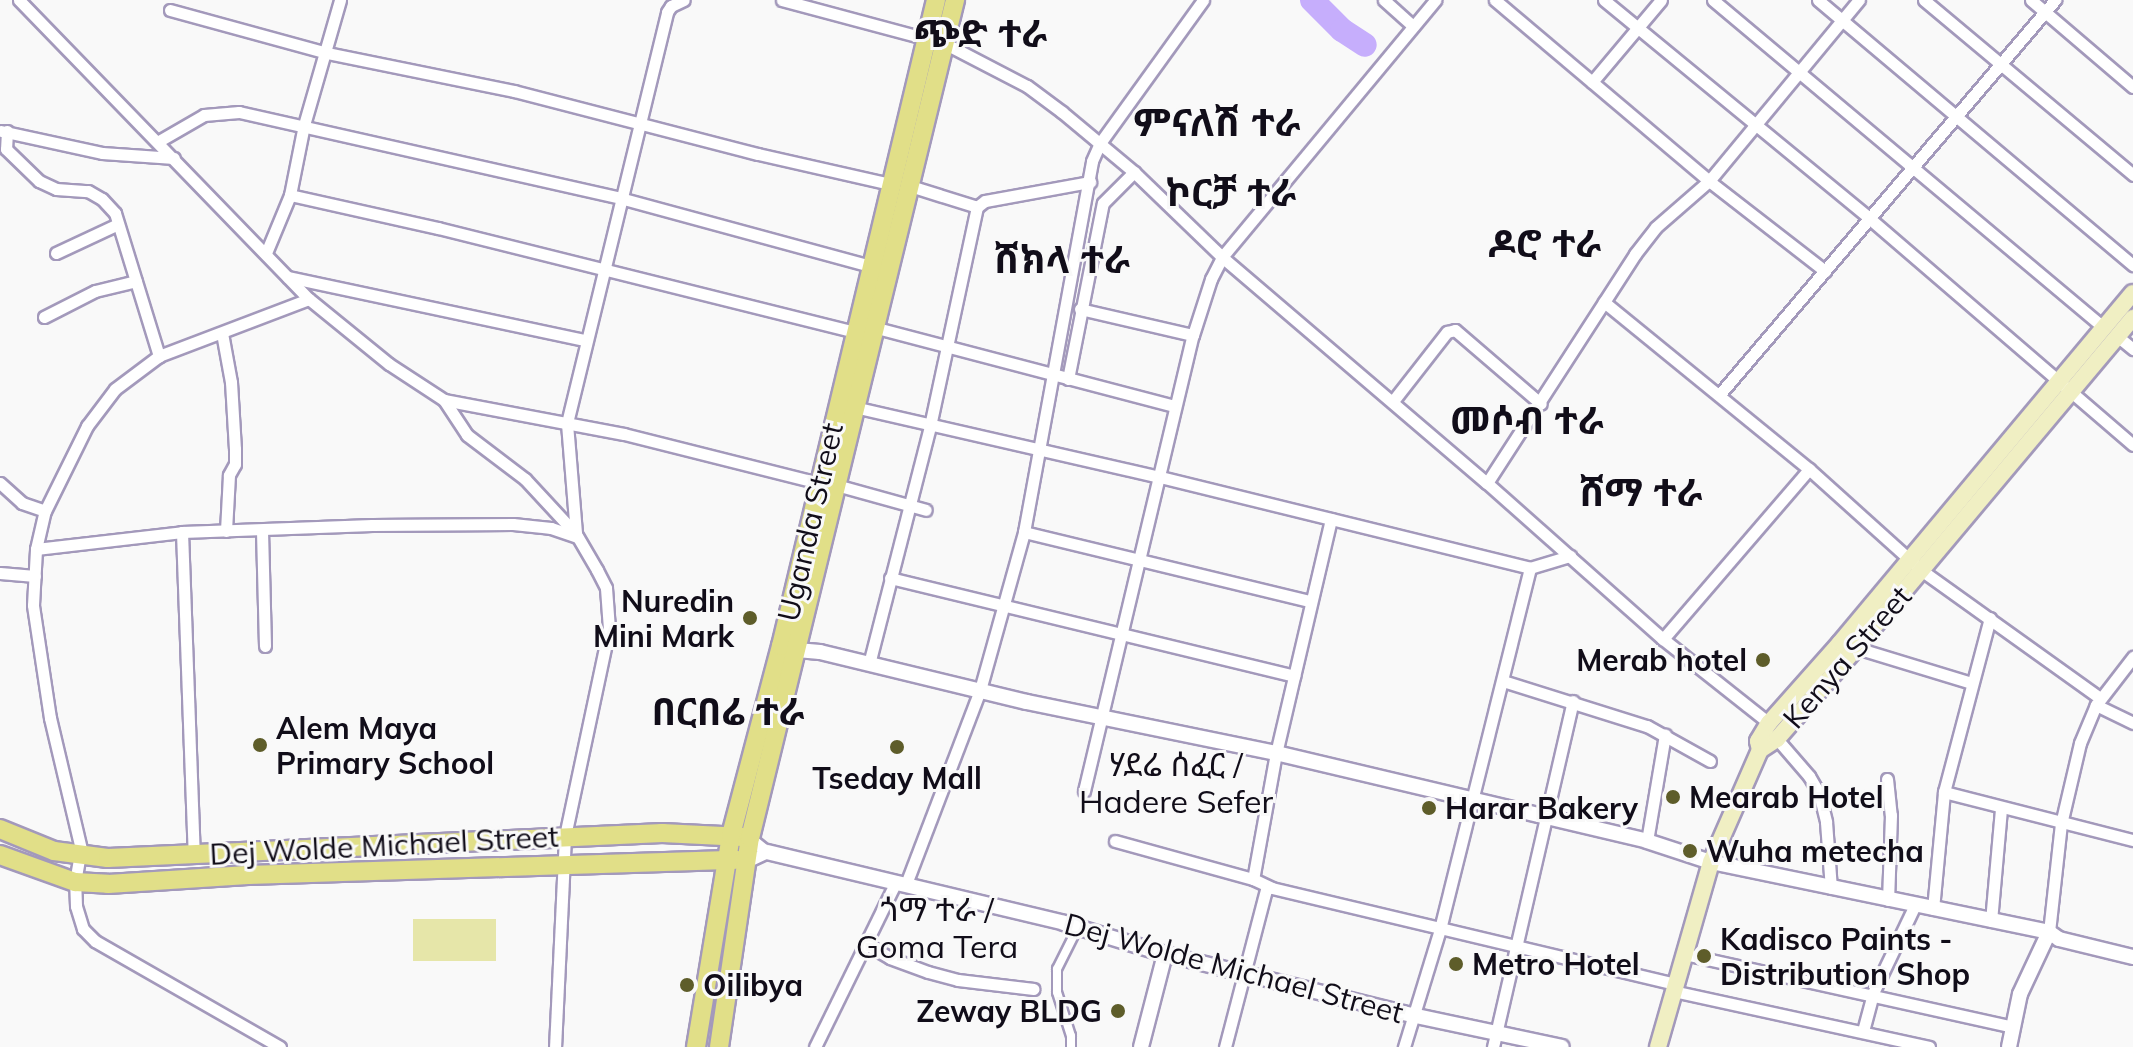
<!DOCTYPE html>
<html>
<head>
<meta charset="utf-8">
<style>
  body { margin:0 }
  #map { position:relative; width:2133px; height:1047px; overflow:hidden; background:#f9f9f9; font-family:Mulish,"Noto Sans Ethiopic",sans-serif }
  div>[style] { position:absolute }
  [style*='--x'] { left:calc(var(--x)*1px); top:calc(var(--y)*1px); width:calc(var(--w)*1px); rotate:calc(var(--a)*1deg) }
  .green>* { inset:0; background:#e6e6a9; transform-origin:0 0 }
  .river>* { height:24px; margin:-12px; padding:0 12px; transform-origin:12px; border-radius:12px; background:#c6aefc }
  .roads { filter:drop-shadow(2px 0 #a399bb) drop-shadow(-2px 0 #a399bb) drop-shadow(0 2px #a399bb) drop-shadow(0 -2px #a399bb) }
  .pedestrian>* { height:8px; margin:-4px; padding:0 4px; transform-origin:4px; border-radius:4px; background:#fff }
  .minor>* { height:11px; margin:-5.5px; padding:0 5.5px; transform-origin:5.5px; border-radius:5.5px; background:#fff }
  .tertiary>* { height:14px; margin:-7px; padding:0 7px; transform-origin:7px; border-radius:7px; background:#fff }
  .secondary>* { height:16px; margin:-8px; padding:0 8px; transform-origin:8px; border-radius:8px; background:#f0efc3 }
  .primary>* { height:18px; margin:-9px; padding:0 9px; transform-origin:9px; border-radius:9px; background:#e1df88 }
  .dots>* { width:22px; height:22px; translate:-50% -50%; box-sizing:border-box; border:4px solid #f9f9f9; border-radius:50% }
  span { translate:-50% -50%; white-space:nowrap; text-align:center; line-height:1.15; -webkit-text-stroke:6px #f9f9f9; paint-order:stroke }
  .street-label { font-size:30px; color:#110d19 }
  .poi-label { font-size:30px; color:#110d19; font-weight:700 }
  .right { translate:-100% -50%; text-align:right }
  .left { translate:0 -50%; text-align:left }
  .neighbourhood-label { font-size:32px; color:#110d19 }
  .district-label { font-size:38px; color:#110d19; font-weight:700 }
</style>
</head>
<body>
<div id="map">
  <div class="green">
    <i style="left:496px;top:919px;width:42px;height:83px;rotate:90deg"></i>
  </div>
  <div class="river">
    <i style="--x:1312;--y:0;--w:42;--a:45"></i>
    <i style="--x:1342;--y:30;--w:27;--a:33"></i>
  </div>
  <div class="roads">
    <div class="pedestrian">
      <i style="--x:1071;--y:1047;--w:11;--a:-90"></i>
      <i style="--x:1071;--y:1036;--w:46;--a:-107.7"></i>
      <i style="--x:1057;--y:992;--w:23;--a:-90"></i>
      <i style="--x:1057;--y:969;--w:47;--a:-63.4"></i>
    </div>
    <div class="minor">
      <i style="--x:19;--y:0;--w:417;--a:45.9"></i>
      <i style="--x:309;--y:299;--w:103;--a:39.1"></i>
      <i style="--x:389;--y:364;--w:66;--a:33.2"></i>
      <i style="--x:444;--y:400;--w:42;--a:56.7"></i>
      <i style="--x:467;--y:435;--w:73;--a:37.2"></i>
      <i style="--x:525;--y:479;--w:75;--a:47.2"></i>
      <i style="--x:576;--y:534;--w:42;--a:59.7"></i>
      <i style="--x:597;--y:570;--w:20;--a:63"></i>
      <i style="--x:606;--y:588;--w:41;--a:85.8"></i>
      <i style="--x:609;--y:629;--w:212;--a:102"></i>
      <i style="--x:565;--y:836;--w:211;--a:92.7"></i>
      <i style="--x:782;--y:0;--w:151;--a:15"></i>
      <i style="--x:1384;--y:0;--w:39;--a:42"></i>
      <i style="--x:1495;--y:0;--w:280;--a:40.2"></i>
      <i style="--x:1709;--y:181;--w:147;--a:37.8"></i>
      <i style="--x:1604;--y:0;--w:343;--a:39.4"></i>
      <i style="--x:1869;--y:218;--w:348;--a:40.7"></i>
      <i style="--x:1713;--y:0;--w:509;--a:39.98"></i>
      <i style="--x:1818;--y:0;--w:412;--a:40.1"></i>
      <i style="--x:1924;--y:0;--w:273;--a:39.9"></i>
      <i style="--x:2031;--y:0;--w:134;--a:40.5"></i>
      <i style="--x:170;--y:10;--w:163;--a:15.3"></i>
      <i style="--x:327;--y:53;--w:191;--a:11.5"></i>
      <i style="--x:514;--y:91;--w:252;--a:14.5"></i>
      <i style="--x:758;--y:154;--w:135;--a:12.8"></i>
      <i style="--x:944;--y:43;--w:93;--a:27.4"></i>
      <i style="--x:1027;--y:86;--w:44;--a:36.6"></i>
      <i style="--x:1062;--y:112;--w:94;--a:39.8"></i>
      <i style="--x:1134;--y:172;--w:122;--a:44"></i>
      <i style="--x:1222;--y:257;--w:348;--a:40.5"></i>
      <i style="--x:1487;--y:483;--w:235;--a:41.6"></i>
      <i style="--x:1663;--y:639;--w:135;--a:38.4"></i>
      <i style="--x:1592;--y:82;--w:107;--a:-49.9"></i>
      <i style="--x:1;--y:131;--w:103;--a:12.3"></i>
      <i style="--x:102;--y:153;--w:72;--a:4"></i>
      <i style="--x:7;--y:131;--w:18;--a:93"></i>
      <i style="--x:6;--y:149;--w:46;--a:44.1"></i>
      <i style="--x:39;--y:181;--w:19;--a:25"></i>
      <i style="--x:56;--y:189;--w:32;--a:4"></i>
      <i style="--x:88;--y:191;--w:16;--a:30"></i>
      <i style="--x:102;--y:199;--w:19;--a:47"></i>
      <i style="--x:115;--y:213;--w:150;--a:72.9"></i>
      <i style="--x:159;--y:141;--w:52;--a:-30"></i>
      <i style="--x:204;--y:115;--w:35;--a:-5"></i>
      <i style="--x:239;--y:112;--w:391;--a:12.7"></i>
      <i style="--x:620;--y:198;--w:260;--a:15.2"></i>
      <i style="--x:907;--y:185;--w:73;--a:17.4"></i>
      <i style="--x:290;--y:195;--w:152;--a:12.6"></i>
      <i style="--x:438;--y:228;--w:429;--a:14"></i>
      <i style="--x:56;--y:253;--w:68;--a:-25.1"></i>
      <i style="--x:266;--y:253;--w:63;--a:-67.5"></i>
      <i style="--x:290;--y:195;--w:71;--a:-78.7"></i>
      <i style="--x:304;--y:125;--w:130;--a:-73.9"></i>
      <i style="--x:288;--y:277;--w:304;--a:12"></i>
      <i style="--x:1604;--y:302;--w:264;--a:39.2"></i>
      <i style="--x:1809;--y:469;--w:151;--a:42"></i>
      <i style="--x:1921;--y:570;--w:220;--a:35.6"></i>
      <i style="--x:1080;--y:309;--w:116;--a:13"></i>
      <i style="--x:44;--y:317;--w:57;--a:-27"></i>
      <i style="--x:95;--y:291;--w:42;--a:-13.7"></i>
      <i style="--x:873;--y:327;--w:312;--a:14.7"></i>
      <i style="--x:222;--y:333;--w:50;--a:79.6"></i>
      <i style="--x:231;--y:382;--w:67;--a:86.6"></i>
      <i style="--x:235;--y:449;--w:15;--a:90"></i>
      <i style="--x:235;--y:464;--w:13;--a:119"></i>
      <i style="--x:229;--y:475;--w:56;--a:93.1"></i>
      <i style="--x:2117;--y:336;--w:21;--a:39"></i>
      <i style="--x:1068;--y:379;--w:179;--a:-78.8"></i>
      <i style="--x:1103;--y:203;--w:44;--a:-45"></i>
      <i style="--x:1719;--y:395;--w:519;--a:-49.61"></i>
      <i style="--x:444;--y:400;--w:183;--a:10.7"></i>
      <i style="--x:624;--y:434;--w:201;--a:14.1"></i>
      <i style="--x:1393;--y:401;--w:88;--a:-52"></i>
      <i style="--x:1447;--y:332;--w:8;--a:-14"></i>
      <i style="--x:1455;--y:330;--w:113;--a:40.7"></i>
      <i style="--x:854;--y:407;--w:314;--a:12.9"></i>
      <i style="--x:1160;--y:477;--w:381;--a:13.8"></i>
      <i style="--x:1530;--y:568;--w:369;--a:104"></i>
      <i style="--x:1441;--y:926;--w:127;--a:107"></i>
      <i style="--x:0;--y:483;--w:30;--a:42"></i>
      <i style="--x:22;--y:503;--w:24;--a:19"></i>
      <i style="--x:1487;--y:483;--w:273;--a:-57.1"></i>
      <i style="--x:1635;--y:254;--w:34;--a:-52"></i>
      <i style="--x:1656;--y:227;--w:70;--a:-41"></i>
      <i style="--x:1709;--y:181;--w:235;--a:-50.4"></i>
      <i style="--x:836;--y:485;--w:93;--a:15.5"></i>
      <i style="--x:1331;--y:519;--w:240;--a:103.2"></i>
      <i style="--x:1276;--y:753;--w:128;--a:100.3"></i>
      <i style="--x:1253;--y:879;--w:21;--a:25"></i>
      <i style="--x:1272;--y:888;--w:414;--a:13.4"></i>
      <i style="--x:262;--y:531;--w:115;--a:88.5"></i>
      <i style="--x:182;--y:532;--w:321;--a:87.9"></i>
      <i style="--x:1024;--y:532;--w:294;--a:13.6"></i>
      <i style="--x:576;--y:533;--w:110;--a:-94.7"></i>
      <i style="--x:567;--y:423;--w:423;--a:-76.3"></i>
      <i style="--x:667;--y:12;--w:7;--a:-56"></i>
      <i style="--x:671;--y:6;--w:14;--a:-25"></i>
      <i style="--x:36;--y:549;--w:147;--a:-6.6"></i>
      <i style="--x:182;--y:532;--w:190;--a:-2.1"></i>
      <i style="--x:372;--y:525;--w:141;--a:-0.4"></i>
      <i style="--x:513;--y:524;--w:38;--a:6"></i>
      <i style="--x:551;--y:528;--w:28;--a:19"></i>
      <i style="--x:1530;--y:568;--w:42;--a:-16.7"></i>
      <i style="--x:0;--y:573;--w:35;--a:5"></i>
      <i style="--x:890;--y:578;--w:416;--a:13.6"></i>
      <i style="--x:1663;--y:639;--w:224;--a:-49.3"></i>
      <i style="--x:1850;--y:646;--w:127;--a:16.9"></i>
      <i style="--x:869;--y:664;--w:246;--a:-75.6"></i>
      <i style="--x:930;--y:426;--w:224;--a:-77.9"></i>
      <i style="--x:977;--y:207;--w:10;--a:-37"></i>
      <i style="--x:985;--y:201;--w:107;--a:-10.3"></i>
      <i style="--x:1503;--y:681;--w:151;--a:17.4"></i>
      <i style="--x:1647;--y:726;--w:72;--a:29.1"></i>
      <i style="--x:2096;--y:705;--w:41;--a:25.9"></i>
      <i style="--x:1777;--y:739;--w:49;--a:49.1"></i>
      <i style="--x:1809;--y:776;--w:20;--a:60"></i>
      <i style="--x:1819;--y:793;--w:30;--a:76"></i>
      <i style="--x:1826;--y:822;--w:66;--a:85.7"></i>
      <i style="--x:1887;--y:779;--w:36;--a:84"></i>
      <i style="--x:1891;--y:815;--w:85;--a:92"></i>
      <i style="--x:1084;--y:791;--w:469;--a:-76.6"></i>
      <i style="--x:1193;--y:335;--w:59;--a:-72.2"></i>
      <i style="--x:1211;--y:279;--w:25;--a:-63"></i>
      <i style="--x:1222;--y:257;--w:334;--a:-50.3"></i>
      <i style="--x:1944;--y:792;--w:195;--a:14.3"></i>
      <i style="--x:1115;--y:841;--w:143;--a:15.4"></i>
      <i style="--x:1647;--y:841;--w:108;--a:-80.4"></i>
      <i style="--x:746;--y:862;--w:23;--a:-25"></i>
      <i style="--x:767;--y:852;--w:22;--a:-141"></i>
      <i style="--x:906;--y:884;--w:208;--a:-69.1"></i>
      <i style="--x:980;--y:690;--w:164;--a:-74.4"></i>
      <i style="--x:1024;--y:532;--w:377;--a:-79.6"></i>
      <i style="--x:1092;--y:161;--w:20;--a:-66"></i>
      <i style="--x:1100;--y:143;--w:176;--a:-54.2"></i>
      <i style="--x:1933;--y:909;--w:118;--a:-84.6"></i>
      <i style="--x:1944;--y:792;--w:180;--a:-75.2"></i>
      <i style="--x:1991;--y:921;--w:113;--a:-84.9"></i>
      <i style="--x:2049;--y:932;--w:109;--a:-83.7"></i>
      <i style="--x:2061;--y:824;--w:83;--a:-76.8"></i>
      <i style="--x:2080;--y:743;--w:41;--a:-67.2"></i>
      <i style="--x:2096;--y:705;--w:61;--a:-52.4"></i>
      <i style="--x:866;--y:944;--w:28;--a:30"></i>
      <i style="--x:890;--y:958;--w:40;--a:20.2"></i>
      <i style="--x:928;--y:972;--w:31;--a:15"></i>
      <i style="--x:958;--y:980;--w:76;--a:6.8"></i>
      <i style="--x:1684;--y:954;--w:337;--a:12.5"></i>
      <i style="--x:1673;--y:991;--w:262;--a:12.3"></i>
      <i style="--x:1863;--y:1031;--w:39;--a:-75"></i>
      <i style="--x:1873;--y:993;--w:98;--a:-64.5"></i>
      <i style="--x:280;--y:1047;--w:213;--a:-150.2"></i>
      <i style="--x:95;--y:941;--w:17;--a:-135"></i>
      <i style="--x:83;--y:929;--w:24;--a:-107"></i>
      <i style="--x:76;--y:906;--w:24;--a:-92"></i>
      <i style="--x:75;--y:882;--w:34;--a:-80"></i>
      <i style="--x:81;--y:849;--w:135;--a:-103.3"></i>
      <i style="--x:50;--y:718;--w:114;--a:-98.6"></i>
      <i style="--x:33;--y:605;--w:56;--a:-86.9"></i>
      <i style="--x:36;--y:549;--w:39;--a:-77"></i>
      <i style="--x:45;--y:511;--w:95;--a:-63.7"></i>
      <i style="--x:87;--y:426;--w:46;--a:-52.9"></i>
      <i style="--x:115;--y:389;--w:55;--a:-36.9"></i>
      <i style="--x:159;--y:356;--w:160;--a:-20.8"></i>
      <i style="--x:815;--y:1047;--w:184;--a:-63.9"></i>
      <i style="--x:1225;--y:1047;--w:166;--a:-75.4"></i>
      <i style="--x:1493;--y:1047;--w:355;--a:-77"></i>
    </div>
    <div class="tertiary">
      <i style="--x:797;--y:650;--w:23;--a:5"></i>
      <i style="--x:820;--y:652;--w:213;--a:13.6"></i>
      <i style="--x:1027;--y:702;--w:254;--a:11.6"></i>
      <i style="--x:1276;--y:753;--w:381;--a:13.3"></i>
      <i style="--x:1647;--y:841;--w:67;--a:18.2"></i>
      <i style="--x:1711;--y:862;--w:345;--a:11.7"></i>
      <i style="--x:2049;--y:932;--w:12;--a:35"></i>
      <i style="--x:2059;--y:939;--w:76;--a:13.7"></i>
      <i style="--x:767;--y:852;--w:305;--a:13.4"></i>
      <i style="--x:1064;--y:923;--w:106;--a:17.1"></i>
      <i style="--x:1165;--y:954;--w:254;--a:13.9"></i>
      <i style="--x:1412;--y:1015;--w:153;--a:12"></i>
      <i style="--x:1141;--y:1047;--w:96;--a:-75.5"></i>
      <i style="--x:2009;--y:1047;--w:54;--a:-78.3"></i>
      <i style="--x:2020;--y:994;--w:68;--a:-64.9"></i>
    </div>
    <div class="secondary">
      <i style="--x:1760;--y:750;--w:9;--a:-103"></i>
      <i style="--x:1758;--y:741;--w:21;--a:-59"></i>
      <i style="--x:1769;--y:723;--w:107;--a:-48.4"></i>
      <i style="--x:1840;--y:643;--w:456;--a:-50.1"></i>
      <i style="--x:1658;--y:1047;--w:192;--a:-74"></i>
      <i style="--x:1711;--y:862;--w:122;--a:-66.4"></i>
      <i style="--x:1760;--y:750;--w:20;--a:-33"></i>
      <i style="--x:1777;--y:739;--w:121;--a:-49"></i>
      <i style="--x:1856;--y:648;--w:431;--a:-50"></i>
    </div>
    <div class="primary">
      <i style="--x:0;--y:829;--w:58;--a:22.2"></i>
      <i style="--x:54;--y:851;--w:54;--a:7.4"></i>
      <i style="--x:108;--y:858;--w:555;--a:-2.58"></i>
      <i style="--x:662;--y:833;--w:81;--a:2.8"></i>
      <i style="--x:0;--y:855;--w:80;--a:19.8"></i>
      <i style="--x:75;--y:882;--w:33;--a:3"></i>
      <i style="--x:108;--y:884;--w:140;--a:-3.7"></i>
      <i style="--x:248;--y:875;--w:488;--a:-1.8"></i>
      <i style="--x:696;--y:1047;--w:215;--a:-80.6"></i>
      <i style="--x:731;--y:835;--w:196;--a:-75.2"></i>
      <i style="--x:781;--y:646;--w:664;--a:-76.51"></i>
      <i style="--x:719;--y:1047;--w:211;--a:-81.6"></i>
      <i style="--x:750;--y:838;--w:863;--a:-76.25"></i>
    </div>
  </div>
  <div class="dots">
    <i style="left:750px;top:618px;background:#5e5d2a"></i>
    <i style="left:1763px;top:660px;background:#5e5d2a"></i>
    <i style="left:260px;top:745px;background:#5e5d2a"></i>
    <i style="left:897px;top:747px;background:#5e5d2a"></i>
    <i style="left:1673px;top:797px;background:#5e5d2a"></i>
    <i style="left:1429px;top:808px;background:#5e5d2a"></i>
    <i style="left:1690px;top:851px;background:#5e5d2a"></i>
    <i style="left:1704px;top:956px;background:#5e5d2a"></i>
    <i style="left:1456px;top:964px;background:#5e5d2a"></i>
    <i style="left:687px;top:985px;background:#5e5d2a"></i>
    <i style="left:1118px;top:1011px;background:#5e5d2a"></i>
  </div>
  <div class="street-label">
    <span style="left:810px;top:522px;rotate:-77deg">Uganda Street</span>
    <span style="left:1847px;top:657px;rotate:-49deg">Kenya Street</span>
    <span style="left:384px;top:845px;rotate:-3deg">Dej Wolde Michael Street</span>
    <span style="left:1234px;top:968px;rotate:15deg">Dej Wolde Michael Street</span>
  </div>
  <div class="poi-label">
    <span class="right" style="left:734px;top:618px">Nuredin<br>Mini Mark</span>
    <span class="right" style="left:1747px;top:660px">Merab hotel</span>
    <span class="left" style="left:276px;top:745px">Alem Maya<br>Primary School</span>
    <span style="left:897px;top:778px">Tseday Mall</span>
    <span class="left" style="left:1689px;top:797px">Mearab Hotel</span>
    <span class="left" style="left:1445px;top:808px">Harar Bakery</span>
    <span class="left" style="left:1706px;top:851px">Wuha metecha</span>
    <span class="left" style="left:1720px;top:956px">Kadisco Paints -<br>Distribution Shop</span>
    <span class="left" style="left:1472px;top:964px">Metro Hotel</span>
    <span class="left" style="left:703px;top:985px">Oilibya</span>
    <span class="right" style="left:1102px;top:1011px">Zeway BLDG</span>
  </div>
  <div class="neighbourhood-label">
    <span style="left:1176px;top:783px">ሃደሬ ሰፈር /<br>Hadere Sefer</span>
    <span style="left:937px;top:928px">ጎማ ተራ /<br>Goma Tera</span>
  </div>
  <div class="district-label">
    <span style="left:980px;top:34px">ጭድ ተራ</span>
    <span style="left:1217px;top:123px">ምናለሽ ተራ</span>
    <span style="left:1231px;top:193px">ኮርቻ ተራ</span>
    <span style="left:1545px;top:244px">ዶሮ ተራ</span>
    <span style="left:1062px;top:260px">ሸክላ ተራ</span>
    <span style="left:1527px;top:421px">መሶብ ተራ</span>
    <span style="left:1641px;top:493px">ሸማ ተራ</span>
    <span style="left:728px;top:712px">በርበሬ ተራ</span>
  </div>
</div>
</body>
</html>
